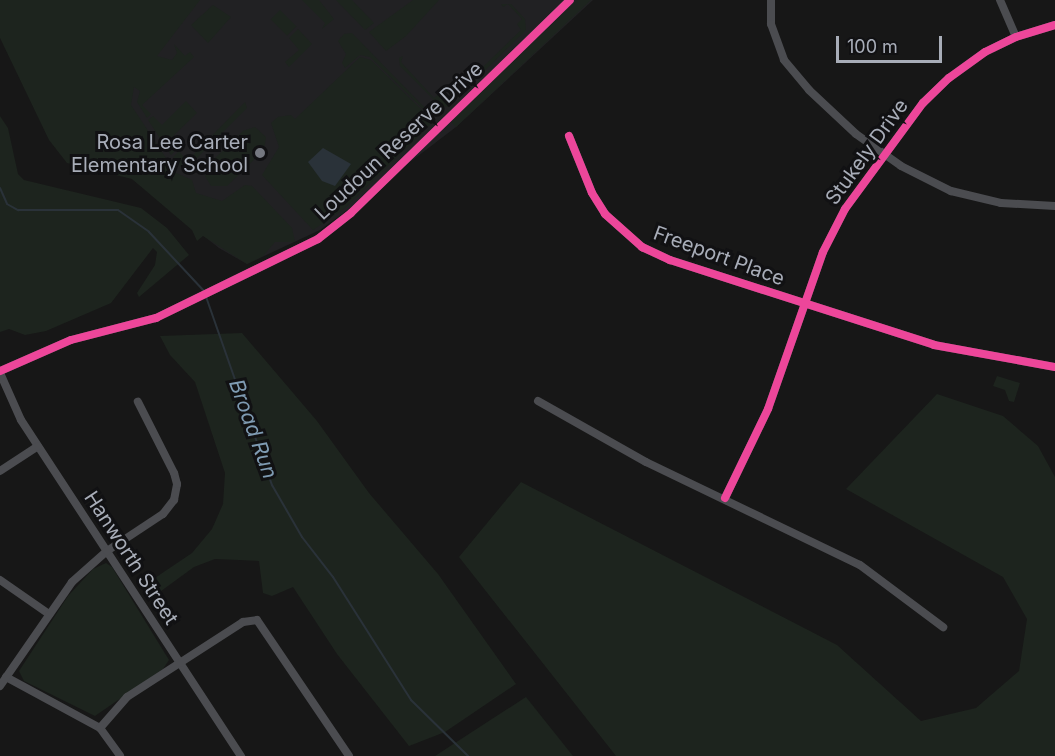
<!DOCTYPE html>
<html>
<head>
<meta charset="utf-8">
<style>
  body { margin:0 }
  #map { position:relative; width:1055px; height:756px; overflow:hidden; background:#171717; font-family:Inter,sans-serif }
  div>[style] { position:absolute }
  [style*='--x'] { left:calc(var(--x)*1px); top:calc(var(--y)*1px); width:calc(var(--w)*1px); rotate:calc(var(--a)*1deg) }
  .built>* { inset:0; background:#212123 }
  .green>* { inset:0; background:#1d241e; transform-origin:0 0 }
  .water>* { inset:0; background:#2a3239 }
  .stream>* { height:2px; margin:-1px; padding:0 1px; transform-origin:1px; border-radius:1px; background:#2a3239 }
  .minor>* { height:8px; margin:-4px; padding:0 4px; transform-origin:4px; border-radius:4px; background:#4b4c50 }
  .cycleway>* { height:8px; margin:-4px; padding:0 4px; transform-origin:4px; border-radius:4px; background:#ed469a }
  .dots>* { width:16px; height:16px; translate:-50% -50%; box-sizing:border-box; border:3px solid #111113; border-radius:50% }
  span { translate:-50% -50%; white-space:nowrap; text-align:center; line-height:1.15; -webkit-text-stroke:6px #111113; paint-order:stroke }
  .street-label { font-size:20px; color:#a8adb8 }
  .poi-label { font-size:20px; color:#a8adb8 }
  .right { translate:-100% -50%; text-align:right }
  .water-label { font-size:21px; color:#7f9bb3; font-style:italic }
  .scale { position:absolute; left:836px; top:36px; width:106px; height:27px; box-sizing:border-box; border:3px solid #a8adb8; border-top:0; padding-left:8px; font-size:18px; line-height:21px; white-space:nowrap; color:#a8adb8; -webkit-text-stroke:4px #111113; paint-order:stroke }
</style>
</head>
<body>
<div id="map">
  <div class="built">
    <i style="clip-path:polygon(23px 0,593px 0,456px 127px,342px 214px,320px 230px,247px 264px,219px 248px,39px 105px)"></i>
  </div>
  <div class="green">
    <i style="clip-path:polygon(0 0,200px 0,157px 56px,172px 60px,177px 53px,174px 44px,185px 56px,190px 52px,194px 57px,142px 105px,151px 114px,147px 118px,137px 102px,140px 91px,134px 87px,131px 105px,176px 173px,192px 180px,196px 193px,222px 201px,245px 185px,252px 186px,292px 228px,295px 242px,275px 242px,263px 256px,247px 264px,203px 236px,197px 241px,192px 230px,132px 179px,67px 163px,49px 140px,0 38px)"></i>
    <i style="clip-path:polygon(302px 0,319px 0,334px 19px,322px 29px,325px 23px)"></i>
    <i style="clip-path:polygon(336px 0,352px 0,374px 23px,365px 30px)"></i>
    <i style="clip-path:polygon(413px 0,439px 0,406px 36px,386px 51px,369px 32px)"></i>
    <i style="clip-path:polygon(577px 0,591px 0,456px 127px,451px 122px,456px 117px)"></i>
    <i style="clip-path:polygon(501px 4px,511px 4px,525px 19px,526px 30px,448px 107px,439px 105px,400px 66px,399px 58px,403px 56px,401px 62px,434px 98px,440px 93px,452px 97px,521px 30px,517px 24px,522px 19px,508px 4px,503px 7px)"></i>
    <i style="clip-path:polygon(213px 5px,231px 17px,208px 43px,191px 25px)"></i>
    <i style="left:280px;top:10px;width:23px;height:13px;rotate:45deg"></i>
    <i style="clip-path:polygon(298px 29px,312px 44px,289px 67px,285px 62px,299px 50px,289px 38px)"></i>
    <i style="clip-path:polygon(352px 33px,428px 111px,432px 118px,370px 57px,360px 55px,345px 68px,342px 63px,346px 54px,338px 41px,344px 34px)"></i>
    <i style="clip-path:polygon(360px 57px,371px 60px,430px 118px,430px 125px,345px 208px,313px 230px,262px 175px,279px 147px,271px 123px,278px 117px,291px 115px,295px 119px)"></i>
    <i style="clip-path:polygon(186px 101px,197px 113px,169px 140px,177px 149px,171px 155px,148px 120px,153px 116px,162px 125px)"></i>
    <i style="clip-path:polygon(245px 102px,247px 108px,196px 159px,191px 173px,184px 171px,173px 157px,179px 151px,187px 161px)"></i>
    <i style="clip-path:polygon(0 116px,8px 128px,18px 174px,24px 180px,141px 208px,167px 228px,189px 255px,139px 297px,137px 293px,155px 265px,157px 252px,153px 248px,111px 303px,46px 331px,25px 335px,9px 329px,0 332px)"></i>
    <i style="clip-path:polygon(255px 127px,266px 137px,264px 150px,227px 186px,211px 186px,205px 176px,209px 164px,243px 131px)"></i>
    <i style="clip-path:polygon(242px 333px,317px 421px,369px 493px,438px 574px,516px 684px,445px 732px,409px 746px,337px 654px,293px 587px,272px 596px,263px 593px,259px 561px,215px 559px,194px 567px,157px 594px,143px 586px,192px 553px,212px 529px,223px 504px,225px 473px,195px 382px,170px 355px,160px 336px)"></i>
    <i style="clip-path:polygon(997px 376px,1020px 383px,1014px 402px,1009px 401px,1005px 390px,993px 386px)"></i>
    <i style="clip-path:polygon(937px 394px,1003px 416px,1038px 446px,1055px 477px,1055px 756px,616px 756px,459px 557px,521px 482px,837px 645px,921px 721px,976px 708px,1019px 671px,1027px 619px,1003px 577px,846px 489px)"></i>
    <i style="clip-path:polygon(106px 563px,112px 567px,169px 660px,163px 669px,95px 716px,24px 681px,19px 671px,68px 596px,93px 569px)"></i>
    <i style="clip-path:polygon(526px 697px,573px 756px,435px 756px)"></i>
  </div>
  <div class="water">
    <i style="clip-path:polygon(323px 148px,351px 164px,335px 186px,322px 181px,308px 162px)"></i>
  </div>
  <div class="stream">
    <i style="--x:0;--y:188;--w:17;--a:66"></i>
    <i style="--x:7;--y:204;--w:13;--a:29"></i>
    <i style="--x:18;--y:210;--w:100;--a:0"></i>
    <i style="--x:118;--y:210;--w:38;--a:35"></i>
    <i style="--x:149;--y:232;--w:81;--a:47"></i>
    <i style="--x:204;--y:291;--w:206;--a:70.7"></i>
    <i style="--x:272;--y:485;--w:60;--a:60"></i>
    <i style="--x:302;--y:537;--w:51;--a:52.2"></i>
    <i style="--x:333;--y:577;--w:146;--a:57.6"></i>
    <i style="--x:411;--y:700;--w:80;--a:44.5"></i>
  </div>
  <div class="minor">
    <i style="--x:771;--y:0;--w:24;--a:90"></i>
    <i style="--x:771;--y:24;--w:38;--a:70"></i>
    <i style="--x:784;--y:60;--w:39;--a:50"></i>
    <i style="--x:809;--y:90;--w:64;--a:43.1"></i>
    <i style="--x:856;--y:134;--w:55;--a:35.4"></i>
    <i style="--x:901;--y:166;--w:56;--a:26.6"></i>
    <i style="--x:951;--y:191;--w:51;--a:13.5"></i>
    <i style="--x:1001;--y:203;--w:54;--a:3.2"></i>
    <i style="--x:1000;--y:0;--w:40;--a:66.6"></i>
    <i style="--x:569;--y:136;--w:61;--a:68"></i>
    <i style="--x:592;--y:193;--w:25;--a:58"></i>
    <i style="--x:605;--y:214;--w:50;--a:41.7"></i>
    <i style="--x:642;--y:247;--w:31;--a:25"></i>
    <i style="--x:670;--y:260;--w:277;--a:17.8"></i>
    <i style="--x:934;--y:345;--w:123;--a:10.3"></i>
    <i style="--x:0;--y:371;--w:77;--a:-23.6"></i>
    <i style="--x:71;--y:340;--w:88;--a:-14.5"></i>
    <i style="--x:156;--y:318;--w:180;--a:-26"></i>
    <i style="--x:318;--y:239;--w:42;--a:-38.2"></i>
    <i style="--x:351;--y:213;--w:305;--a:-44.2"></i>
    <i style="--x:0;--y:373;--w:51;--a:65.9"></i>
    <i style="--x:21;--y:420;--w:402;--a:56.8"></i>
    <i style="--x:538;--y:401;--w:124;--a:29.5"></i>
    <i style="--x:646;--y:462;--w:237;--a:25.7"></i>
    <i style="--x:860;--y:565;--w:104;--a:36.8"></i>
    <i style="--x:0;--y:471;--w:45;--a:-33.3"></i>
    <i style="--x:725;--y:498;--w:99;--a:-64.2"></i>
    <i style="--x:768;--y:409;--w:166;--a:-70.7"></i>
    <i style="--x:823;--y:252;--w:48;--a:-62.9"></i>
    <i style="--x:845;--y:209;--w:132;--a:-53.7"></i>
    <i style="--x:923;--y:103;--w:36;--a:-44"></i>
    <i style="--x:949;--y:78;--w:44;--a:-35.8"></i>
    <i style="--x:985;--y:52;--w:34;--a:-26"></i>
    <i style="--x:1016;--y:37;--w:41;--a:-17.1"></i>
    <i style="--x:0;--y:580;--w:60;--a:34.8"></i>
    <i style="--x:6;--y:677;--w:107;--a:28.5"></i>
    <i style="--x:100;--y:728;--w:34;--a:54"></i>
    <i style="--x:0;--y:686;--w:126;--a:-55.3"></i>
    <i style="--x:72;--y:582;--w:47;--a:-41.5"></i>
    <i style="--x:107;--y:551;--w:67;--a:-33.5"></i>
    <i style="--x:163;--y:514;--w:18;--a:-52"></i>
    <i style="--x:174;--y:500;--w:16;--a:-79"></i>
    <i style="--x:177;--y:484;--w:11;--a:-105"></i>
    <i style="--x:174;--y:473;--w:80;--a:-116.9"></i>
    <i style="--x:100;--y:728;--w:41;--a:-48.9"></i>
    <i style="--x:127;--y:697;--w:138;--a:-32.9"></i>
    <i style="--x:243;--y:622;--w:14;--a:-8"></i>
    <i style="--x:257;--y:620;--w:164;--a:55.9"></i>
  </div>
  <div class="cycleway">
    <i style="--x:569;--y:136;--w:61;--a:68"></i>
    <i style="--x:592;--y:193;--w:25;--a:58"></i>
    <i style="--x:605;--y:214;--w:50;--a:41.7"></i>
    <i style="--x:642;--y:247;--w:31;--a:25"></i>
    <i style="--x:670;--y:260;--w:277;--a:17.8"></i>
    <i style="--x:934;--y:345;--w:123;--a:10.3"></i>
    <i style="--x:0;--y:371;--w:77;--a:-23.6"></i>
    <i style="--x:71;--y:340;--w:88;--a:-14.5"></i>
    <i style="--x:156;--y:318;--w:180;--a:-26"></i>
    <i style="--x:318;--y:239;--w:42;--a:-38.2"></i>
    <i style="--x:351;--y:213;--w:305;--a:-44.2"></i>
    <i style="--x:725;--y:498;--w:99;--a:-64.2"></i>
    <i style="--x:768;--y:409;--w:166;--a:-70.7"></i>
    <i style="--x:823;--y:252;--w:48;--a:-62.9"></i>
    <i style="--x:845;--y:209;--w:132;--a:-53.7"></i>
    <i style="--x:923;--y:103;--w:36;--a:-44"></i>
    <i style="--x:949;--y:78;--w:44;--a:-35.8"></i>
    <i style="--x:985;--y:52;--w:34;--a:-26"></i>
    <i style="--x:1016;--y:37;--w:41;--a:-17.1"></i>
  </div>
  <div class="dots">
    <i style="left:260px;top:153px;background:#757880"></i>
  </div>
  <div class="street-label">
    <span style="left:399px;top:141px;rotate:-43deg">Loudoun Reserve Drive</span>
    <span style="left:867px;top:152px;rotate:-54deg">Stukely Drive</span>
    <span style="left:719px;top:256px;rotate:20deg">Freeport Place</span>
    <span style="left:131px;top:558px;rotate:57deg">Hanworth Street</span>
  </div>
  <div class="poi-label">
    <span class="right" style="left:248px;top:154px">Rosa Lee Carter<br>Elementary School</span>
  </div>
  <div class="water-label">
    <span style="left:253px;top:429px;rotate:70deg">Broad Run</span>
  </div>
  <div class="scale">100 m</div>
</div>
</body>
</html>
